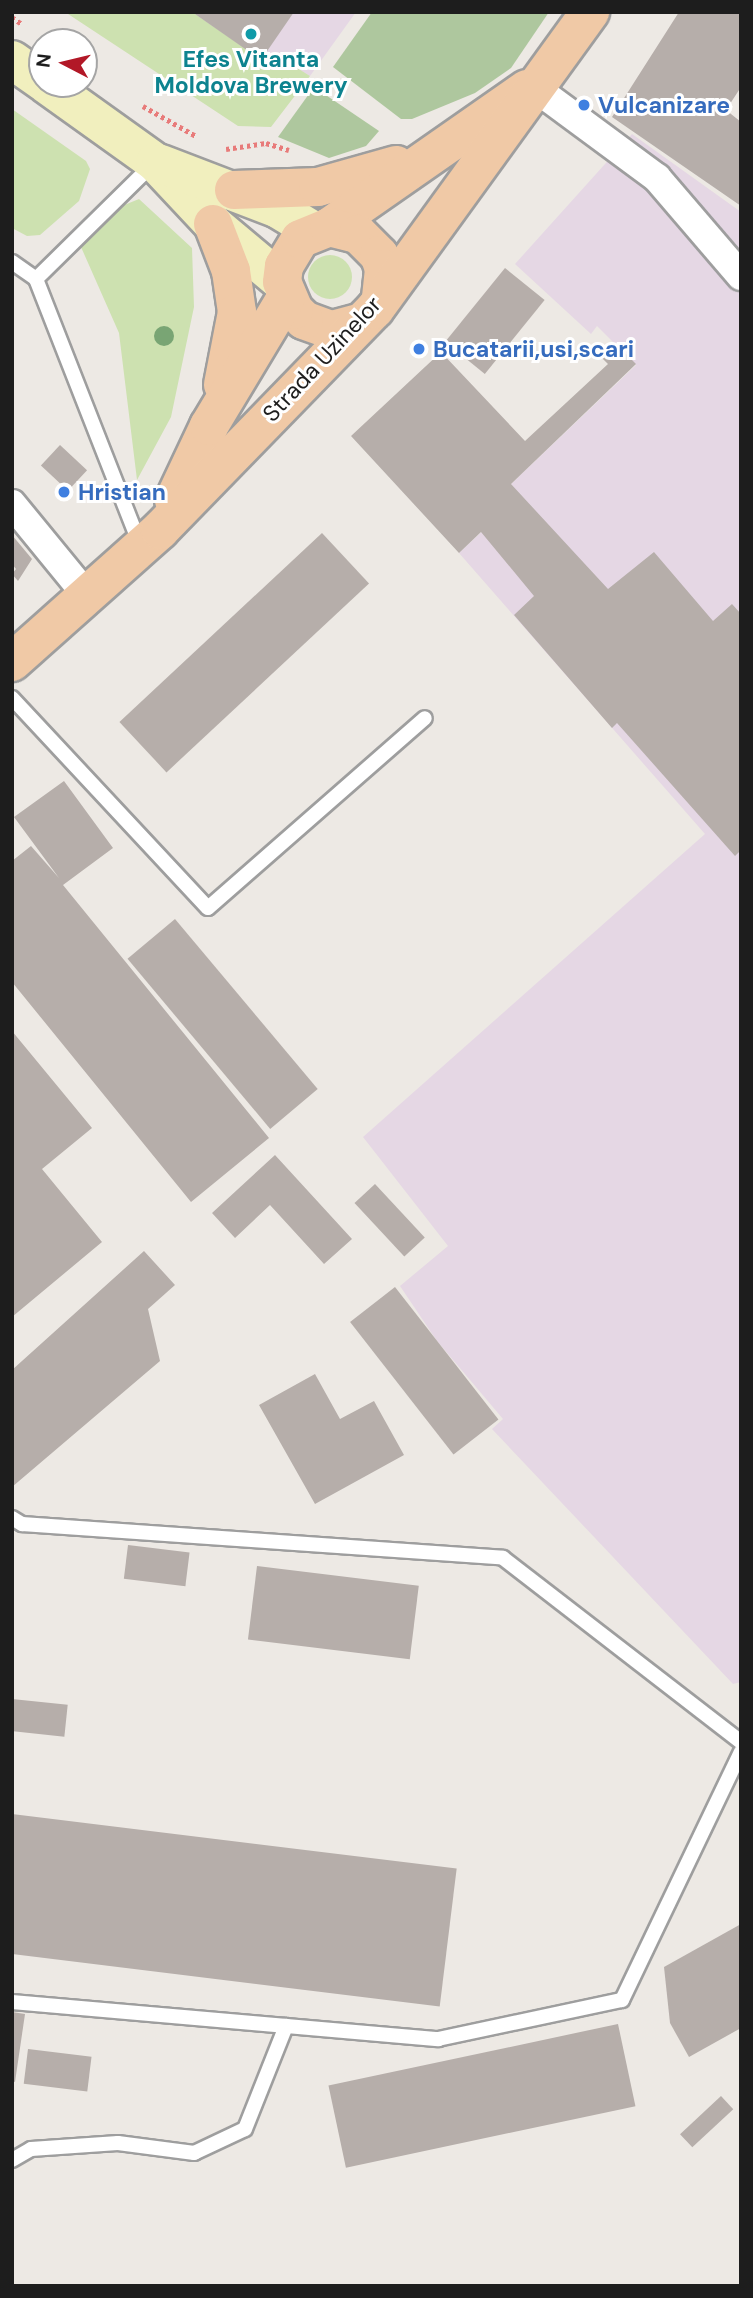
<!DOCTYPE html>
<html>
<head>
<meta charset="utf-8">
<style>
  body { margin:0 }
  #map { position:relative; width:753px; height:2298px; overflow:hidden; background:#ede9e4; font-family:"DM Sans",sans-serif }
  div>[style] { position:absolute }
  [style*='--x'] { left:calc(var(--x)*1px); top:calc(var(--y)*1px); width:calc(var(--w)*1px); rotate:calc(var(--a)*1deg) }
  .industrial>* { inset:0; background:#e5d7e4 }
  .grass>* { inset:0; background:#cde1b0 }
  .round { border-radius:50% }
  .forest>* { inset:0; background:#aec79e }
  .building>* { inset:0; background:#b6aeaa; transform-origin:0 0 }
  .path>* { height:4.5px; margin-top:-2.25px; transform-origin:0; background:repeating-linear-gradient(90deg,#e87b7a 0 3.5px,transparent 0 7px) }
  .roads { filter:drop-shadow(2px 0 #9e9e9e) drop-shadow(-2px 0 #9e9e9e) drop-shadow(0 2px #9e9e9e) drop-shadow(0 -2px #9e9e9e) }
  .service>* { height:14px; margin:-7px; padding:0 7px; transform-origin:7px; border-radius:7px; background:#fff }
  .minor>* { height:28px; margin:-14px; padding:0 14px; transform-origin:14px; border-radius:14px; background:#fff }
  .secondary>* { height:38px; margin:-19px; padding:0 19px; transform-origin:19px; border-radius:19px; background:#f1efbe }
  .primary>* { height:38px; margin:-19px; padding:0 19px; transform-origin:19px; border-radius:19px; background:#f0c9a6 }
  .trees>* { width:20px; height:20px; margin:-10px; border-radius:50%; background:#79a574 }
  .dots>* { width:19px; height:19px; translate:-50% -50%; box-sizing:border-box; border:4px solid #fff; border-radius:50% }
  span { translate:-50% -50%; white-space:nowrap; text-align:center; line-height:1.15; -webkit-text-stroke:6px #fff; paint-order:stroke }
  .culture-label { font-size:23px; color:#0d838f; font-weight:700 }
  .shop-label { font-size:23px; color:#366cbe; font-weight:700 }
  .left { translate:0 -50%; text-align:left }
  .street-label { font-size:23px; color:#1d1d1d }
  .frame { position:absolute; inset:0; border:14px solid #1d1d1d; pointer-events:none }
  .north { position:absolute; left:28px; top:28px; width:70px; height:70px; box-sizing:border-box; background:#fff; border:2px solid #a5a5a5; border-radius:50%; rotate:277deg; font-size:19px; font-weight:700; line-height:28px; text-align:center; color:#1d1d1d }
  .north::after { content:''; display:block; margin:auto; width:24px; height:32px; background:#b21827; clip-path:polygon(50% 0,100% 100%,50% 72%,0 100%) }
</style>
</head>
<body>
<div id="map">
  <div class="industrial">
    <i style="clip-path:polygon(199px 12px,356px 12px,310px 76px,278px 57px,273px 63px)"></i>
    <i style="clip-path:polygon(632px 134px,741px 212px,741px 1682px,733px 1684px,492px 1429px,503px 1419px,437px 1341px,400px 1286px,448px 1246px,363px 1137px,705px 834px,459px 553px,520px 496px,511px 484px,636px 365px,597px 326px,591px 334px,515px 264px)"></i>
  </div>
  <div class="grass">
    <i style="clip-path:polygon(65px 12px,192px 12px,261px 59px,273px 63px,278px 56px,310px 76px,271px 127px,238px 126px)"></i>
    <i style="clip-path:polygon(12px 109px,86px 161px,90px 169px,79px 201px,40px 235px,27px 236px,12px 228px)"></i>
    <i style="clip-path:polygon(139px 199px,192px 248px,194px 307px,171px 417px,137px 480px,119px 333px,81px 247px,117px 208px)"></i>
    <i class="round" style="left:308px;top:255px;width:44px;height:44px"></i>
  </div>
  <div class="forest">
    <i style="clip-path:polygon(372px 12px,549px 12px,511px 68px,475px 93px,412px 119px,401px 119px,333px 67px)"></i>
    <i style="clip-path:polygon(314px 87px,379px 131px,366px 146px,329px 158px,278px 137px)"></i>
  </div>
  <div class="building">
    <i style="clip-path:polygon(192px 12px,294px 12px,261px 60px)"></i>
    <i style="clip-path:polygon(679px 12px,741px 12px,741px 87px,726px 110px,741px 122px,741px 206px,612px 117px)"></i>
    <i style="left:505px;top:268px;width:51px;height:95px;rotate:39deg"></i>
    <i style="clip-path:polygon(616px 344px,636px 364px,511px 484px,608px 589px,654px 552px,713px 621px,732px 604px,741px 614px,741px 850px,735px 856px,617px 723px,612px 728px,514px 615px,534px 596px,481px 532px,459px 553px,351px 436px,441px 352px,525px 441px,608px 364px,602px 358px)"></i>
    <i style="left:60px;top:445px;width:37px;height:28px;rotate:43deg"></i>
    <i style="left:322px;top:533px;width:69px;height:277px;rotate:47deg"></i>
    <i style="clip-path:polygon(12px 535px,32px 559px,18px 581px,12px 574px,16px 569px,12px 564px)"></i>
    <i style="clip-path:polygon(64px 781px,113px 848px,63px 885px,269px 1138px,191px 1202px,12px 982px,12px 861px,31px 846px,59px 878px,14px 817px)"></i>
    <i style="left:175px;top:919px;width:222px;height:62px;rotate:50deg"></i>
    <i style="clip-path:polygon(12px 1031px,92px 1128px,42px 1169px,102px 1242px,12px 1317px)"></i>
    <i style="clip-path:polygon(275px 1155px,352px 1239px,324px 1264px,270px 1205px,235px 1238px,212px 1213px)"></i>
    <i style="left:375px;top:1184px;width:73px;height:28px;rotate:47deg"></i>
    <i style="clip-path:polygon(144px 1251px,175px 1285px,148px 1309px,160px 1361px,12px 1487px,12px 1370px)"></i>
    <i style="left:395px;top:1287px;width:168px;height:57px;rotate:52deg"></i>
    <i style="clip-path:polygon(315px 1374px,340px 1419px,374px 1401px,404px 1455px,315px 1504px,259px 1405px)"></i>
    <i style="left:128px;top:1545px;width:62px;height:34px;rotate:7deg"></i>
    <i style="left:257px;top:1566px;width:163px;height:74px;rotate:7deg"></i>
    <i style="left:12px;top:1699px;width:56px;height:32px;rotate:6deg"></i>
    <i style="left:12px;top:1814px;width:448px;height:139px;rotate:7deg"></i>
    <i style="clip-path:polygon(741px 1924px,741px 2028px,689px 2057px,670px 2023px,664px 1967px)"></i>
    <i style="clip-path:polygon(12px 2012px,25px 2014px,15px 2082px,12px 2081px)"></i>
    <i style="left:618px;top:2024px;width:84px;height:296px;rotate:78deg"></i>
    <i style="left:28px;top:2049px;width:64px;height:35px;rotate:7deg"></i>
    <i style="left:721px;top:2096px;width:18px;height:56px;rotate:47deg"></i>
  </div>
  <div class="path">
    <i style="--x:12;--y:17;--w:12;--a:35"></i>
    <i style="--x:143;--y:106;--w:61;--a:29.5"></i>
    <i style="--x:226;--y:149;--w:40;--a:-8.5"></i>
    <i style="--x:266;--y:143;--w:24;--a:17"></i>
  </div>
  <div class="roads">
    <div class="service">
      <i style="--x:12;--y:262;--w:29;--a:35"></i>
      <i style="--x:36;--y:279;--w:165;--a:-44.5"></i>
      <i style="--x:36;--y:279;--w:286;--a:68.6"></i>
      <i style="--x:12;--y:698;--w:287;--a:47"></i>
      <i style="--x:208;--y:908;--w:288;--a:-41.2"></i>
      <i style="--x:12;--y:1518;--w:12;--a:31"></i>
      <i style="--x:22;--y:1524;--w:482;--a:4"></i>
      <i style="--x:503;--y:1558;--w:301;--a:37.7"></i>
      <i style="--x:12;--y:2002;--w:428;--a:5"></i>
      <i style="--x:438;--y:2039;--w:188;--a:-12"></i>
      <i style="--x:622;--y:2000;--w:275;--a:-64.4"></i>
      <i style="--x:12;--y:2160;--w:22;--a:-30"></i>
      <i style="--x:31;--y:2149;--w:87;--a:-3.9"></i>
      <i style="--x:118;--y:2143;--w:77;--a:7.5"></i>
      <i style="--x:194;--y:2153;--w:56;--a:-25.2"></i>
      <i style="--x:245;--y:2129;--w:111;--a:-68.3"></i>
    </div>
    <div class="minor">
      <i style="--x:538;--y:90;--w:148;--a:36.5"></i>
      <i style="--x:657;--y:178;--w:129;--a:49.4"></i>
      <i style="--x:12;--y:504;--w:122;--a:50.7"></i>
    </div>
    <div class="secondary">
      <i style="--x:12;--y:60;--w:37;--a:35"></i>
      <i style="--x:46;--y:84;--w:134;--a:35.6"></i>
      <i style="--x:155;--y:162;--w:85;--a:46.9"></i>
      <i style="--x:213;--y:224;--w:90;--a:40"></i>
      <i style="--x:161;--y:164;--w:125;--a:21"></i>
      <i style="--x:278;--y:209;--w:42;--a:31.4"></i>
    </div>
    <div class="primary">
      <i style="--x:234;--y:190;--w:84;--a:-2"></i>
      <i style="--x:318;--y:187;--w:81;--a:-15.8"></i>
      <i style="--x:213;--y:224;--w:50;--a:69"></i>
      <i style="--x:231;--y:271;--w:41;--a:81.7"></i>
      <i style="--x:237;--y:312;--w:74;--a:100.9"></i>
      <i style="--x:329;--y:227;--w:241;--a:-34.9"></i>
      <i style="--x:358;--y:323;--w:28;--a:165"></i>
      <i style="--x:331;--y:330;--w:29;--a:-160"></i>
      <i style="--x:304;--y:320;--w:14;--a:-135"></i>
      <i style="--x:294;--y:310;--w:30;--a:-113"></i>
      <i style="--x:282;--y:282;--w:16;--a:-83"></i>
      <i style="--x:284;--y:266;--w:31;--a:-59"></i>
      <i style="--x:300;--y:239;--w:31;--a:-22"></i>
      <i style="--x:329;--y:227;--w:30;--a:14"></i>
      <i style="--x:358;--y:234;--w:30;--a:45"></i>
      <i style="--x:379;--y:255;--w:15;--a:70"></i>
      <i style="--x:384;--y:269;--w:30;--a:96"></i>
      <i style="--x:174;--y:500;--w:82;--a:-64.7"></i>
      <i style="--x:209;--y:426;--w:149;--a:-59"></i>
      <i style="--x:12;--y:662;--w:198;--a:-41.7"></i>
      <i style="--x:160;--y:530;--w:308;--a:-45.8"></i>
      <i style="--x:375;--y:309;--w:367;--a:-54.1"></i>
    </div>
  </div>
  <div class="trees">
    <i style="left:164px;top:336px"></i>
  </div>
  <div class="dots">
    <i style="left:251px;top:34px;background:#0f9aa8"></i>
    <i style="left:584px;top:105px;background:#3f7fe0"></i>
    <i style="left:419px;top:349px;background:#3f7fe0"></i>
    <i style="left:64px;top:492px;background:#3f7fe0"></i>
  </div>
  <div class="culture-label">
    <span style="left:251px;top:72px">Efes Vitanta<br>Moldova Brewery</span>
  </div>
  <div class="shop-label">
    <span class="left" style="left:598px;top:105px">Vulcanizare</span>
    <span class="left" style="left:433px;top:349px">Bucatarii,usi,scari</span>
    <span class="left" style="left:78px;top:492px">Hristian</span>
  </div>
  <div class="street-label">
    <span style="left:322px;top:359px;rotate:-47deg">Strada Uzinelor</span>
  </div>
  <div class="frame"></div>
  <div class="north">N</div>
</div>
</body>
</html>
